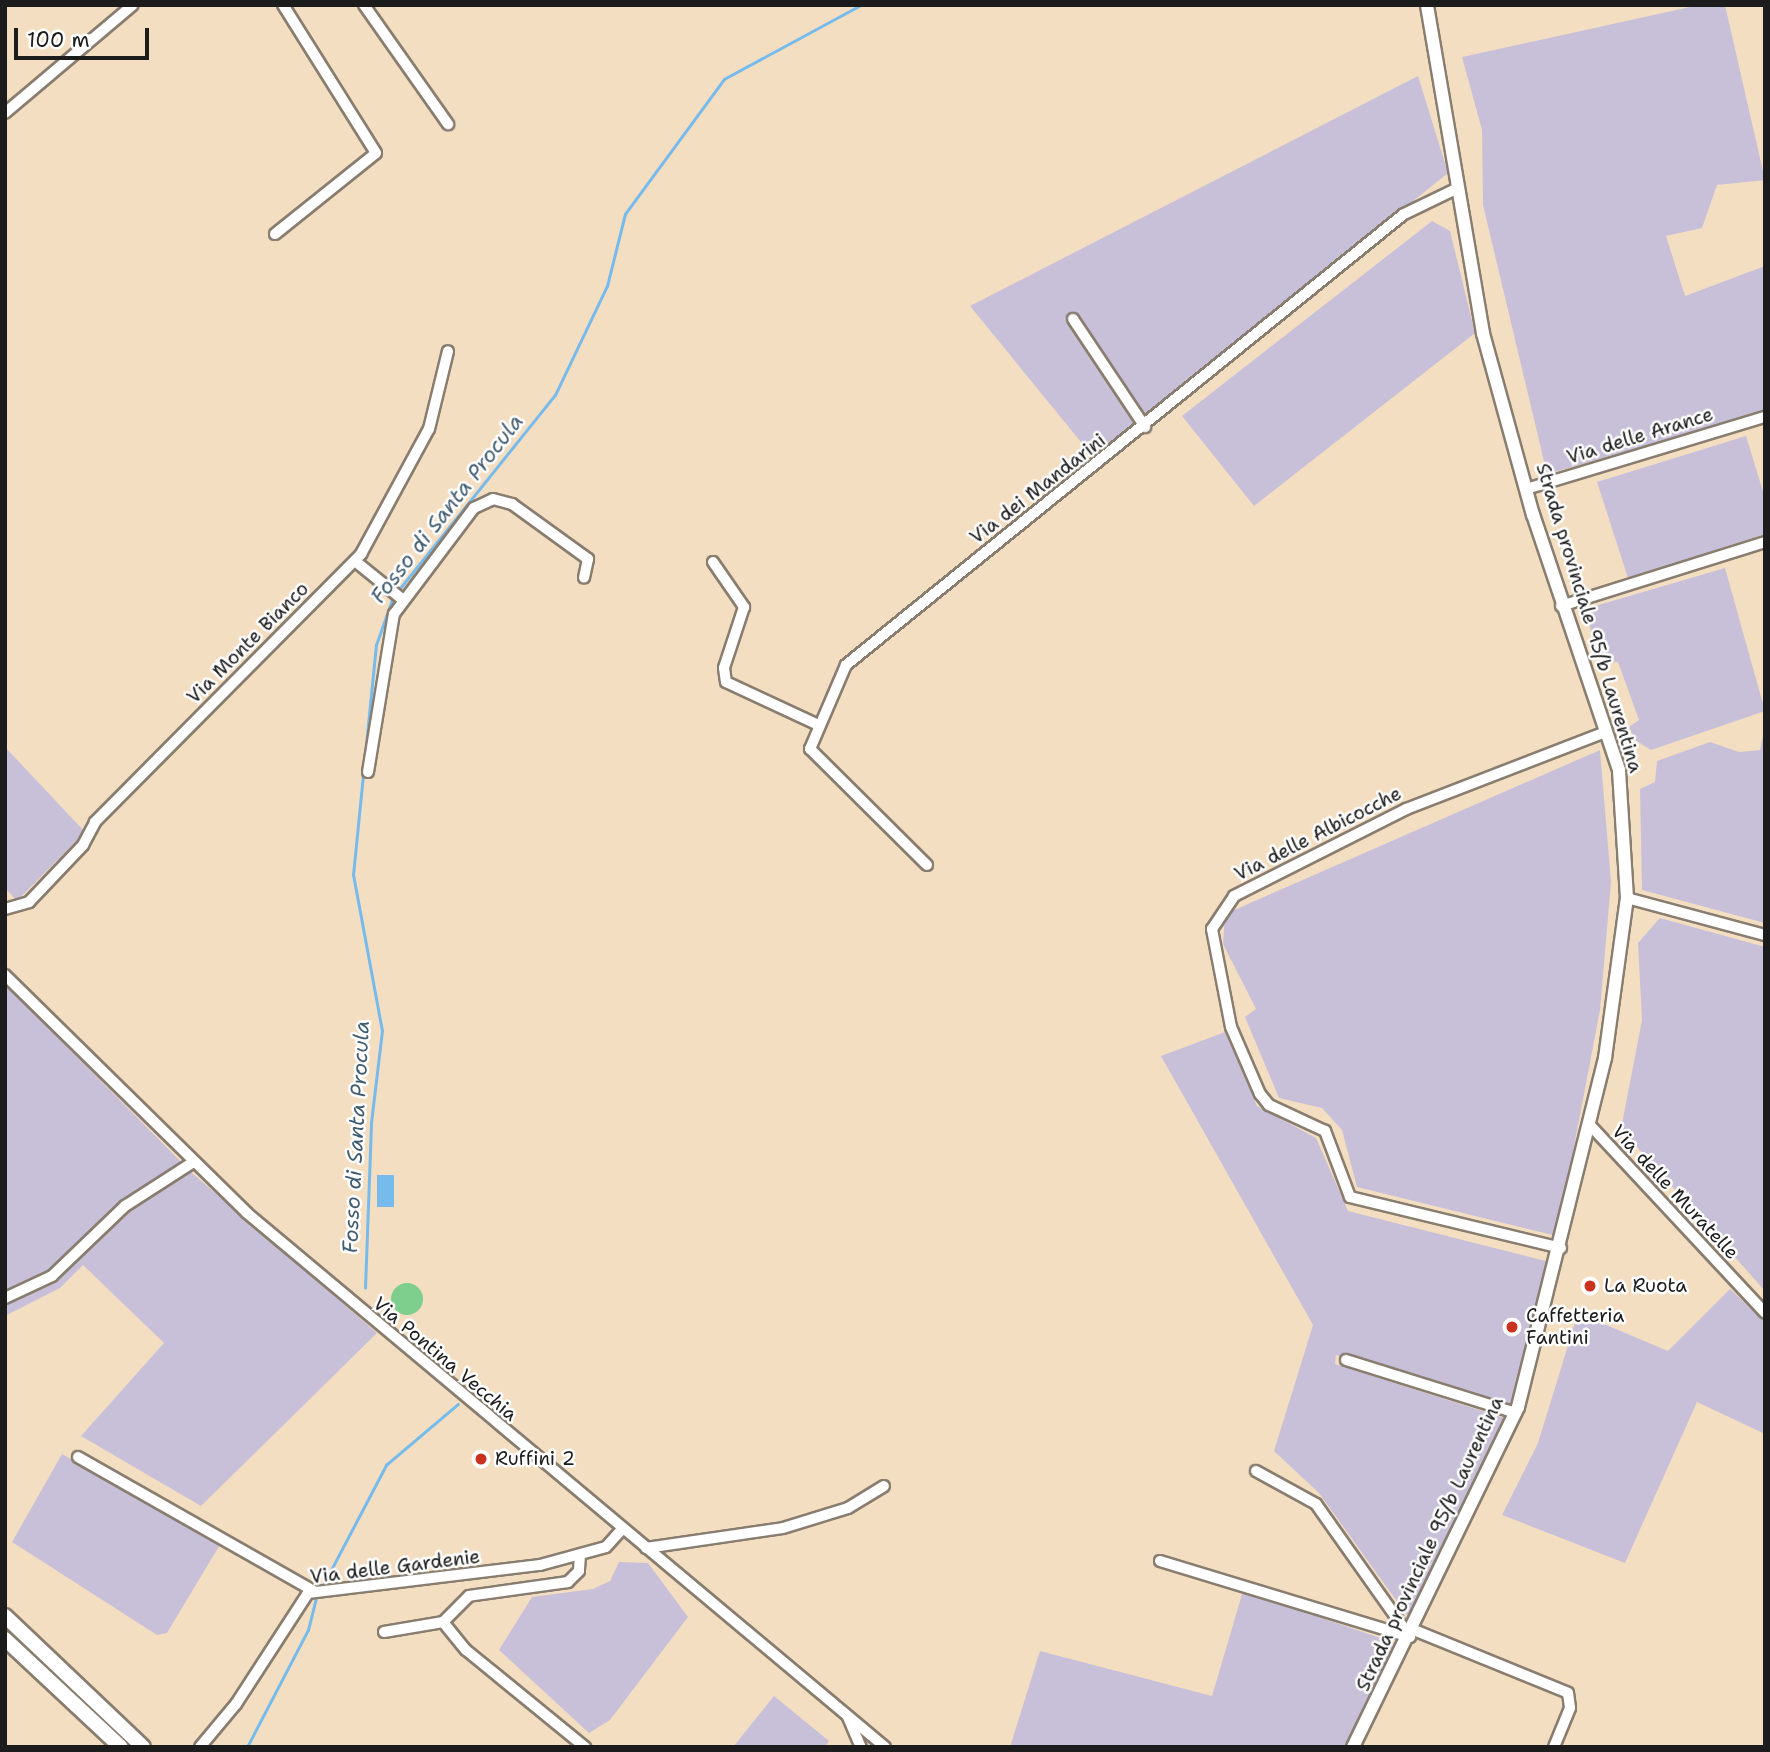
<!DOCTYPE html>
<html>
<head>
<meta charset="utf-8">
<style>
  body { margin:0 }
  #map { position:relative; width:1770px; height:1752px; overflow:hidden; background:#f4dec2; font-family:"Shantell Sans",sans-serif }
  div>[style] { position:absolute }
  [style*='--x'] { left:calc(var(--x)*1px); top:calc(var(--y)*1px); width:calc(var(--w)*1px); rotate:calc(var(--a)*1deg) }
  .industrial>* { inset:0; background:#c8c0d8 }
  .green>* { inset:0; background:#7ece8e }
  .round { border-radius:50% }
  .water>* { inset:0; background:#77bbed; transform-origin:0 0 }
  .stream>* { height:2.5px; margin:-1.25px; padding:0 1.25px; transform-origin:1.25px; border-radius:1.25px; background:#77bbed }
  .roads { filter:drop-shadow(2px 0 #887d6f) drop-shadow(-2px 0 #887d6f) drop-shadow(0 2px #887d6f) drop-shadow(0 -2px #887d6f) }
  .minor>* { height:10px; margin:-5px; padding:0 5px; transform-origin:5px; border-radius:5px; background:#fff }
  .major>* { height:12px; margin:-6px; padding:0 6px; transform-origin:6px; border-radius:6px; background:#fff }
  .highway>* { height:14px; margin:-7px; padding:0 7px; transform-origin:7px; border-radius:7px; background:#fff }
  .dots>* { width:19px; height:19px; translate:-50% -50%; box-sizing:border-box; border:4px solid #fff; border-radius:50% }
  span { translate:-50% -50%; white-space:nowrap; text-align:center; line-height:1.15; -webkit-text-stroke:5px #fff; paint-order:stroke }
  .street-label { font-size:19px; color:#1c1c1c }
  .poi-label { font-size:19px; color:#1c1c1c }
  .left { translate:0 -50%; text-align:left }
  .water-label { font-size:21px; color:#405c70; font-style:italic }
  .frame { position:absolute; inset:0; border:7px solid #1c1c1c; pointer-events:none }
  .scale { position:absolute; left:14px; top:28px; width:135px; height:32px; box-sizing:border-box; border:4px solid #1c1c1c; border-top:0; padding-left:9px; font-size:21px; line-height:24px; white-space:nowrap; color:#1c1c1c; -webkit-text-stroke:5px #fff; paint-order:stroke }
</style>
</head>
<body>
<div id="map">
  <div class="industrial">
    <i style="clip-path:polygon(1699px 5px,1725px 5px,1765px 180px,1717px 185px,1702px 228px,1666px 236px,1685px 296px,1765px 266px,1765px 412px,1547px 474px,1483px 205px,1482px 130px,1462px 57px)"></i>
    <i style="clip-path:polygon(1418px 76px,1448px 173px,1094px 458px,970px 306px)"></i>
    <i style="clip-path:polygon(1432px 221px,1450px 231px,1475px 333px,1254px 506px,1182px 416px)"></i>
    <i style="clip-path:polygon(1746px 436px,1765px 498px,1765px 534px,1628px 578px,1597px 482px)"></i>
    <i style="clip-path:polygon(1725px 568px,1765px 711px,1651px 750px,1635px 740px,1629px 727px,1639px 720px,1618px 662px,1600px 663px,1585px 609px)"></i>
    <i style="clip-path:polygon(1765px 727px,1765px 923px,1642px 890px,1640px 789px,1655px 782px,1657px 761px,1710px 742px,1739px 752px,1760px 750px)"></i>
    <i style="clip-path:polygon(5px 747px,85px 832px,17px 901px,5px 888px)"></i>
    <i style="clip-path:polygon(1600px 750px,1611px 882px,1600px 1010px,1557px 1236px,1357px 1187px,1342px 1130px,1322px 1108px,1279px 1098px,1245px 1017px,1256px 1009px,1223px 944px,1225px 914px)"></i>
    <i style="clip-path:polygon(1660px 918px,1765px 947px,1765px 1291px,1621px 1129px,1642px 1020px,1638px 943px)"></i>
    <i style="clip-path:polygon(5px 984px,192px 1173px,377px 1333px,201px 1506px,81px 1436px,164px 1343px,83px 1265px,60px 1288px,5px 1316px)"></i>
    <i style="clip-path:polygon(1225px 1032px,1257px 1106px,1316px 1138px,1348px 1211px,1558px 1264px,1522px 1408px,1336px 1355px,1335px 1364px,1504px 1418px,1411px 1621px,1319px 1493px,1274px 1451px,1313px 1325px,1161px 1056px)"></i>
    <i style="clip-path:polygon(1730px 1289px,1765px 1322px,1765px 1434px,1697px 1402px,1625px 1563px,1502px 1515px,1538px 1443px,1578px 1313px,1668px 1351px)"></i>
    <i style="clip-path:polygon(62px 1454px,221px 1543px,167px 1633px,157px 1635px,12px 1542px)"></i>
    <i style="clip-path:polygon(619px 1562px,648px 1563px,688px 1617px,610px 1720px,589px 1733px,499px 1650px,532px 1597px,593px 1589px,610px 1581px)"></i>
    <i style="clip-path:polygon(1243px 1591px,1398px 1644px,1346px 1747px,1010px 1747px,1040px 1651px,1212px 1696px)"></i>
    <i style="clip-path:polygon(774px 1696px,829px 1741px,825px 1747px,733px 1747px)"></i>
  </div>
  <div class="green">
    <i class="round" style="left:391px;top:1283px;width:32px;height:32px"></i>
  </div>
  <div class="water">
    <i style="left:377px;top:1175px;width:17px;height:32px"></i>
  </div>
  <div class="stream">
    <i style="--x:397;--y:592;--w:253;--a:-51.3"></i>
    <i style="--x:555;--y:395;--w:121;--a:-64.5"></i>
    <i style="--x:607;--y:286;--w:74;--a:-76"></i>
    <i style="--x:625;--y:214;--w:167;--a:-53.7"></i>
    <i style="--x:724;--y:79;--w:156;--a:-28.4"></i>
    <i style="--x:365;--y:1288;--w:165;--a:-87.9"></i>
    <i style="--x:371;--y:1123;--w:93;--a:-83.2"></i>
    <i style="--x:382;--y:1031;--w:159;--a:-100.5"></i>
    <i style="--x:353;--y:875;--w:231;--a:-84.3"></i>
    <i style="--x:376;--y:645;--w:51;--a:-70.5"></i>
    <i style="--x:321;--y:1589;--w:140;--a:-62.3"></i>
    <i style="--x:386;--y:1465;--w:94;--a:-40.3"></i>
    <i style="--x:247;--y:1747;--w:132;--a:-62.5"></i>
    <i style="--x:308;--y:1630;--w:36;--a:-76"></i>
  </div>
  <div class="roads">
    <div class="minor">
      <i style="--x:364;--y:5;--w:146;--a:54.8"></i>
      <i style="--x:5;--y:113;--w:167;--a:-40.2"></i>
      <i style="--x:275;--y:234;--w:129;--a:-38.7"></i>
      <i style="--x:376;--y:153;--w:175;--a:-122.1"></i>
      <i style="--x:1073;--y:319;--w:130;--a:56.3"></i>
      <i style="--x:1526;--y:489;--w:250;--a:-16.8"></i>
      <i style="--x:355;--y:561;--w:60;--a:39"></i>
      <i style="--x:713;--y:562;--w:55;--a:55.4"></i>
      <i style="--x:744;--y:607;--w:64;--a:108.2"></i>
      <i style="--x:724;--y:668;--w:14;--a:82"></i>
      <i style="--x:726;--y:682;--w:99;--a:25"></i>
      <i style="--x:1561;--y:606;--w:214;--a:-17.4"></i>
      <i style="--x:368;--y:772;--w:160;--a:-80.7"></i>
      <i style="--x:394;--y:614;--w:133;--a:-53"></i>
      <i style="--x:474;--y:508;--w:21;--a:-25"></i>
      <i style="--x:493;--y:499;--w:20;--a:15"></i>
      <i style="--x:512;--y:504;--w:94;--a:35.9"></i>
      <i style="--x:588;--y:559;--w:19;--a:102"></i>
      <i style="--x:927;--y:865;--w:165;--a:-135.2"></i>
      <i style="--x:810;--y:749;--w:91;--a:-66.8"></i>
      <i style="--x:846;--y:665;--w:717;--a:-38.95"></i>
      <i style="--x:1404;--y:214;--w:60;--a:-25.7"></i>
      <i style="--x:1627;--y:898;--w:143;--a:15"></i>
      <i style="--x:5;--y:909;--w:25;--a:-16"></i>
      <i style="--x:29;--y:902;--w:79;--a:-46.5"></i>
      <i style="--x:83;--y:845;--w:26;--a:-62"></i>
      <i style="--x:95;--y:822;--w:378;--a:-45.2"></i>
      <i style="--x:361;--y:554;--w:142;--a:-61.5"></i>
      <i style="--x:429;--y:429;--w:80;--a:-76.3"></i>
      <i style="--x:5;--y:975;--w:339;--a:44.5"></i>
      <i style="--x:247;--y:1213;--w:832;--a:39.93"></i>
      <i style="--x:1589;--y:1124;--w:258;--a:47"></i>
      <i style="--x:1561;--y:1248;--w:217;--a:-166.4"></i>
      <i style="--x:1350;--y:1197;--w:71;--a:-110.7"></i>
      <i style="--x:1325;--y:1131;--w:62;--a:-155.1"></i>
      <i style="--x:1269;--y:1105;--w:14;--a:-129"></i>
      <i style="--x:1260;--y:1094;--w:73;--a:-113.4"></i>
      <i style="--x:1231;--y:1027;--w:100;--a:-101"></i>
      <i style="--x:1212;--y:929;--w:40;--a:-56"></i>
      <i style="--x:1234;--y:896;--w:193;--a:-26.8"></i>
      <i style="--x:1406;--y:809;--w:214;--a:-21.1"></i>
      <i style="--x:5;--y:1298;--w:52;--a:-25.1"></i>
      <i style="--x:52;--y:1276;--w:101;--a:-43.8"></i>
      <i style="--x:125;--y:1206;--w:80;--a:-32.7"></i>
      <i style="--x:1346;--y:1360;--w:178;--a:17.3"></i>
      <i style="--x:78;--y:1457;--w:271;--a:29.6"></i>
      <i style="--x:1256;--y:1471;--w:68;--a:28.8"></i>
      <i style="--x:1316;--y:1504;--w:163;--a:54.7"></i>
      <i style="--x:646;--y:1548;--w:138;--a:-8.3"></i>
      <i style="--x:783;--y:1528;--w:68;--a:-17.1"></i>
      <i style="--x:848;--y:1508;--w:42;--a:-31.4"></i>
      <i style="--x:580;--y:1555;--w:16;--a:94"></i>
      <i style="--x:579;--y:1571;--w:16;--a:135"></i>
      <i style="--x:568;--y:1582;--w:100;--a:172"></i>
      <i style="--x:469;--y:1596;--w:37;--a:135"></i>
      <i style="--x:443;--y:1622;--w:36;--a:51"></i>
      <i style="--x:466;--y:1650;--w:154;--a:39.2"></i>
      <i style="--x:1160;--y:1561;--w:261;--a:16.9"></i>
      <i style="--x:1414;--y:1630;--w:166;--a:22.2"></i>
      <i style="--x:1568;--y:1693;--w:15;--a:82"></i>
      <i style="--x:1570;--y:1708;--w:42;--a:112.3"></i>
      <i style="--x:384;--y:1632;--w:60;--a:-9.6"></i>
      <i style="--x:848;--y:1717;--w:33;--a:67"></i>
      <i style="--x:200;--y:1747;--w:56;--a:-50.1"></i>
      <i style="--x:236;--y:1704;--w:132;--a:-57"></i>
      <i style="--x:308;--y:1593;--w:234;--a:-6.9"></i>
      <i style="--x:540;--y:1565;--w:68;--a:-15.3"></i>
      <i style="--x:606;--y:1547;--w:24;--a:-48"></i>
    </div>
    <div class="major">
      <i style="--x:1353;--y:1747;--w:378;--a:-64.1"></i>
      <i style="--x:1518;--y:1407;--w:360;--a:-76"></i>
      <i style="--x:1605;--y:1058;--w:162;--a:-82.2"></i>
      <i style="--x:1627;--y:898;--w:128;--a:-93.6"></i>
      <i style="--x:1619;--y:770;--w:269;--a:-108.6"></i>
      <i style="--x:1533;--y:515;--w:189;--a:-105.4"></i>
      <i style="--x:1483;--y:333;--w:333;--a:-99.7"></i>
    </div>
    <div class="highway">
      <i style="--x:5;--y:1616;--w:190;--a:43.5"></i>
      <i style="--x:5;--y:1639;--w:158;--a:43"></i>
    </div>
  </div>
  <div class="dots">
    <i style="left:1590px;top:1286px;background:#c8321e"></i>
    <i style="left:1512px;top:1327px;background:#c8321e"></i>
    <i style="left:481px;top:1459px;background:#c8321e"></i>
  </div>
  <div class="street-label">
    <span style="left:1640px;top:436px;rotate:-17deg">Via delle Arance</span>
    <span style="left:1038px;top:489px;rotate:-38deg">Via dei Mandarini</span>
    <span style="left:1589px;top:618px;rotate:73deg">Strada provinciale 95/b Laurentina</span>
    <span style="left:248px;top:643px;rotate:-45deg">Via Monte Bianco</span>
    <span style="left:1318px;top:834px;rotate:-27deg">Via delle Albicocche</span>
    <span style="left:1675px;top:1192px;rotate:47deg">Via delle Muratelle</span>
    <span style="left:445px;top:1359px;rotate:40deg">Via Pontina Vecchia</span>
    <span style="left:1430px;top:1544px;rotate:-65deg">Strada provinciale 95/b Laurentina</span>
    <span style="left:395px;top:1567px;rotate:-7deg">Via delle Gardenie</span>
  </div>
  <div class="poi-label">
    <span class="left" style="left:1604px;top:1286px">La Ruota</span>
    <span class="left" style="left:1526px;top:1327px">Caffetteria<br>Fantini</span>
    <span class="left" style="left:495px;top:1459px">Ruffini 2</span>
  </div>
  <div class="water-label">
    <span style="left:447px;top:509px;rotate:-52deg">Fosso di Santa Procula</span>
    <span style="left:356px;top:1137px;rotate:-87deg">Fosso di Santa Procula</span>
  </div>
  <div class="frame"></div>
  <div class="scale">100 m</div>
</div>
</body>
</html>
